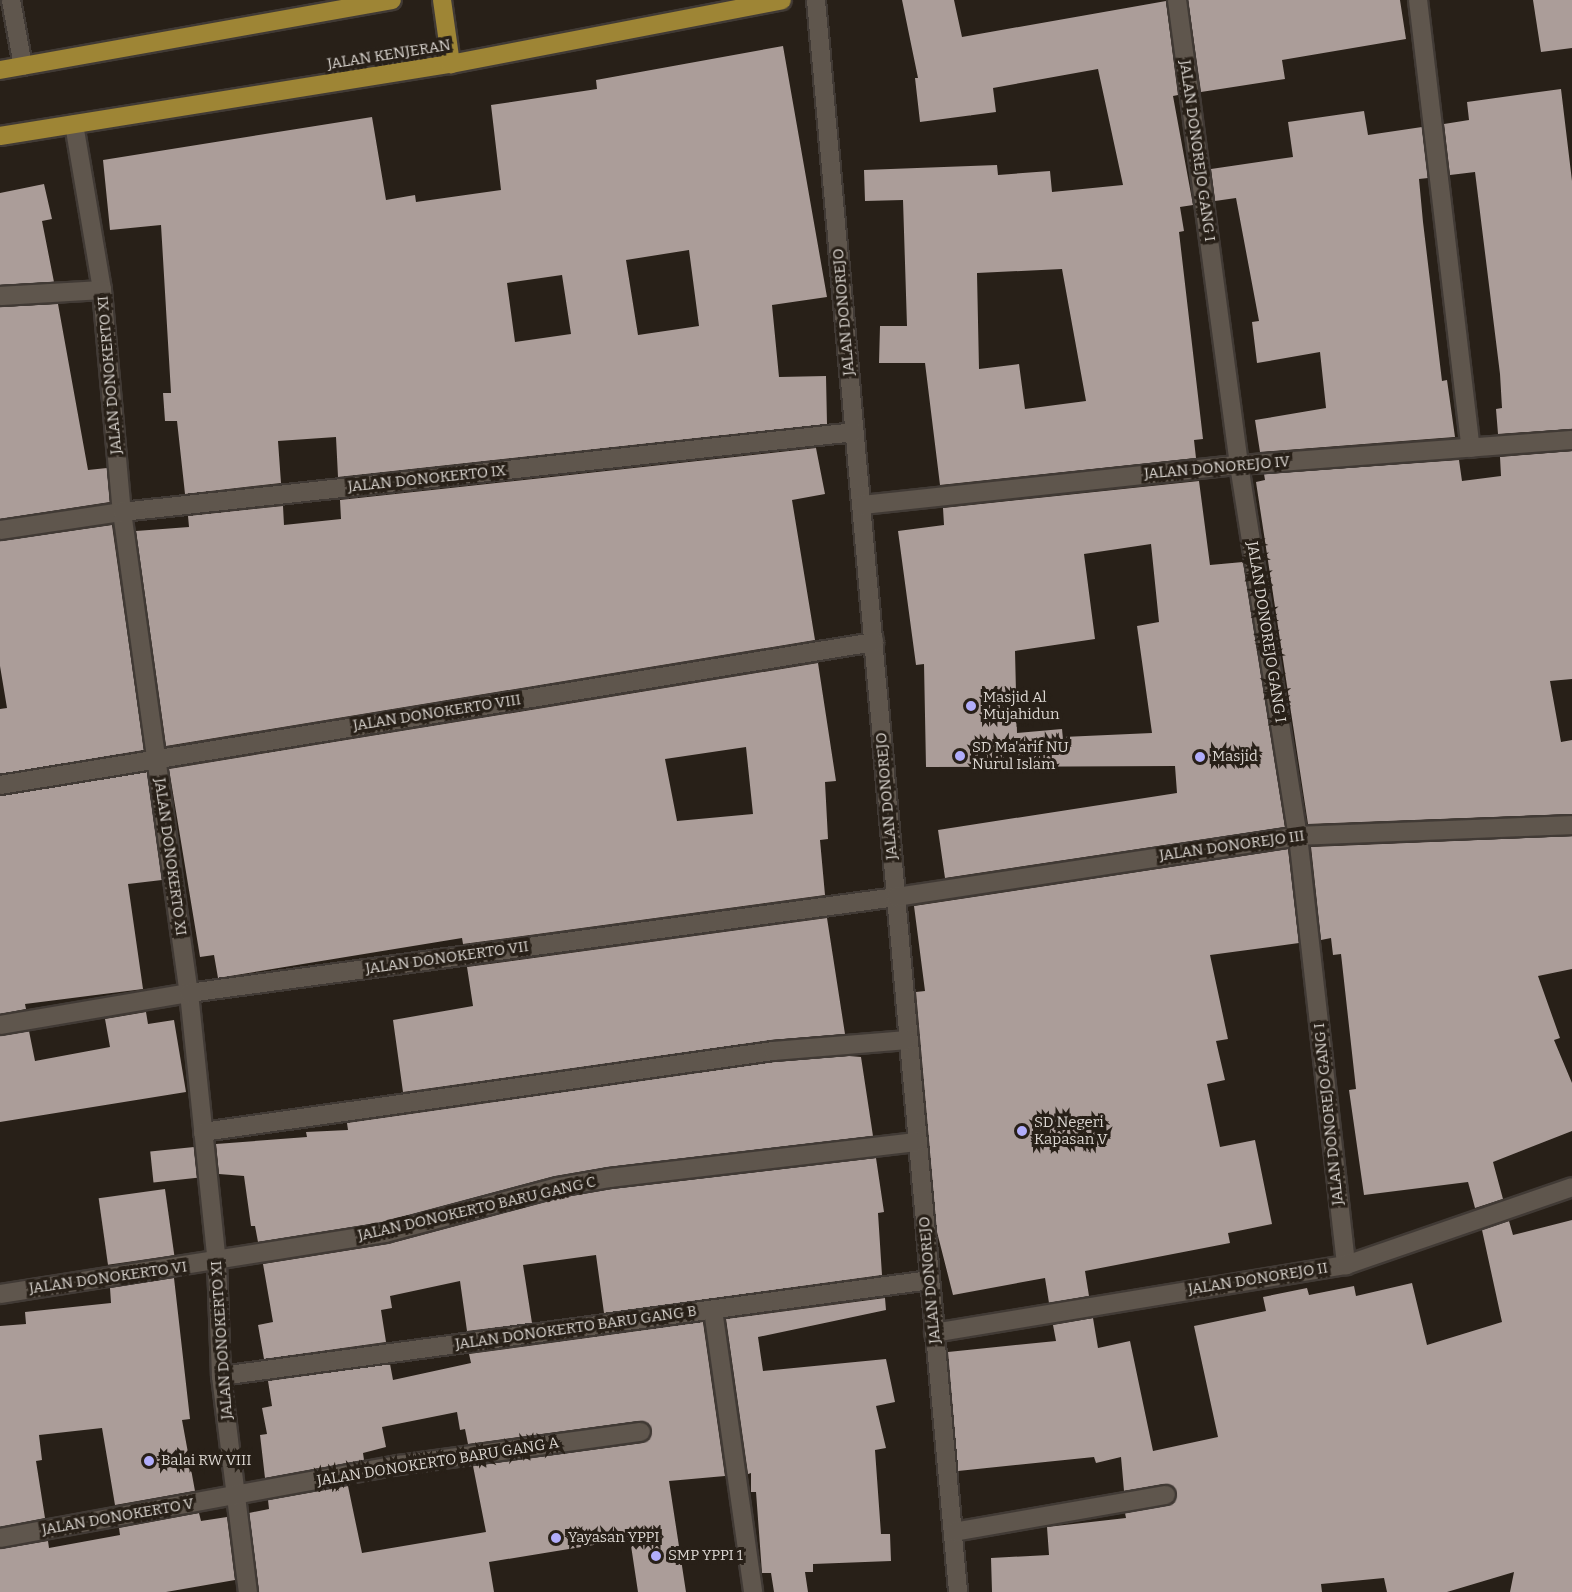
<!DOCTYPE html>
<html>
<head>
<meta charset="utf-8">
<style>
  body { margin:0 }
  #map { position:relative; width:1572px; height:1592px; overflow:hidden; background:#282018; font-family:Bitter,serif }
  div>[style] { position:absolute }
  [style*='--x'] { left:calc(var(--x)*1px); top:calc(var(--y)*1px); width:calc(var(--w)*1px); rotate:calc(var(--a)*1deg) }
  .building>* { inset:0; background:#ab9d99; transform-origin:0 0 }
  .roads { filter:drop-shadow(2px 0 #413a35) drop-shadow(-2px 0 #413a35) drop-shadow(0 2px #413a35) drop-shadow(0 -2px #413a35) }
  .minor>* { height:18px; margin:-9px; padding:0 9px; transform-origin:9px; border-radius:9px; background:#5f564d }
  .highway>* { height:18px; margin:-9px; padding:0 9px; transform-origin:9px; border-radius:9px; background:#9e8535 }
  .dots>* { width:16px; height:16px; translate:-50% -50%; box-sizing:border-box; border:3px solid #282018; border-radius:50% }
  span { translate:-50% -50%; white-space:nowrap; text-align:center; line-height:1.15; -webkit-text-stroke:6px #282018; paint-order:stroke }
  .street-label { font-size:15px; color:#dbd6d1 }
  .poi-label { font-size:15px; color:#dbd6d1 }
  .left { translate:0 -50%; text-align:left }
</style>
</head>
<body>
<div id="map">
  <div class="building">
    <i style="clip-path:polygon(evenodd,902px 0,954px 0,962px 37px,1166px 1px,1178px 95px,1173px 96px,1193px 205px,1180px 207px,1184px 231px,1179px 232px,1203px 439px,1194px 440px,1196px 458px,940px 485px,925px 363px,879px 363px,880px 326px,907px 326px,903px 200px,865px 201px,864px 170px,997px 165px,998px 175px,1050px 171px,1052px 192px,1123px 185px,1098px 69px,993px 88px,996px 112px,920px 122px,915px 78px,918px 78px,902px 0,1062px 269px,1086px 401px,1025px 409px,1019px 364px,979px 369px,977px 273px,1062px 269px)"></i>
    <i style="clip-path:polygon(1188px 0,1400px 0,1406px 39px,1282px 60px,1285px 79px,1201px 92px)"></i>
    <i style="clip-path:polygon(1533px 0,1572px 0,1572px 48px,1541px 52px)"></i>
    <i style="clip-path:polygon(evenodd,783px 46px,827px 297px,772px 305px,779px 377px,826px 376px,827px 424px,338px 477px,336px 437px,278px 441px,281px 483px,185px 494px,177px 421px,165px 421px,163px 393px,171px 393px,161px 225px,110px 230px,103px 160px,372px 117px,386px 200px,415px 195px,416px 202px,501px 190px,491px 105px,597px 89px,596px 80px,783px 46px,689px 250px,699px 326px,638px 335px,626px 260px,689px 250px,783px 46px,562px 275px,571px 334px,515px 342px,507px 283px,562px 275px)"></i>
    <i style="clip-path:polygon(1561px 89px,1572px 181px,1572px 429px,1498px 434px,1496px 409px,1502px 408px,1500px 374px,1475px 172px,1450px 175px,1444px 124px,1469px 120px,1467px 102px)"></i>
    <i style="clip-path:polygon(1364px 111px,1368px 135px,1422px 127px,1428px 178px,1419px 179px,1423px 222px,1442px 381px,1447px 380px,1455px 437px,1260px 452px,1255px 420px,1326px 408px,1320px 352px,1257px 363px,1252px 322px,1259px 321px,1236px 198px,1215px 201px,1211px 169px,1293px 157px,1288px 122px)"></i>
    <i style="clip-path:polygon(44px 184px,52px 219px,42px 221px,54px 282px,0 285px,0 193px)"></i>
    <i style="clip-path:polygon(58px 304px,88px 470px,107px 468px,110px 502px,0 519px,0 307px)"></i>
    <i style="clip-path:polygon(816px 448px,825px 494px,792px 500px,815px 640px,166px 746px,136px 531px,189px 527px,188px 516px,283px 506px,284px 525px,341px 519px,340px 500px)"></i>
    <i style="clip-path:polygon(1572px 451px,1572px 679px,1550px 681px,1561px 742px,1572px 740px,1572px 814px,1308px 824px,1256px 482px,1265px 480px,1264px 474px,1459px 460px,1462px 481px,1501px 476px,1500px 457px)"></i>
    <i style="clip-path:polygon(evenodd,1199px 481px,1210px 565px,1243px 562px,1285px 827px,945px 878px,938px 830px,1177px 793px,1175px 766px,926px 767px,924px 664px,916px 665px,898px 531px,944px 525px,943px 508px,1199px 481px,1151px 544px,1159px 622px,1137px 626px,1152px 733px,1063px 737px,1062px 729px,1017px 733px,1015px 651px,1095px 639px,1084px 554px,1151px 544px)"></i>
    <i style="clip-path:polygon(112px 525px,144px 750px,0 774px,0 709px,7px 708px,0 666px,0 541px)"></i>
    <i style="clip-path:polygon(evenodd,818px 663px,836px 781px,825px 782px,828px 839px,820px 840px,825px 895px,463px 944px,462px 938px,218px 978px,214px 955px,200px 957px,169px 769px,818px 663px,746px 747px,753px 814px,677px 821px,665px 759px,746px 747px)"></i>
    <i style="clip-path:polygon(147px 772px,162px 880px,128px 884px,143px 989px,25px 1004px,26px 1009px,0 1014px,0 796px)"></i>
    <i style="clip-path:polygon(1572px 836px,1572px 969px,1538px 976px,1560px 1038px,1554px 1040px,1572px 1083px,1572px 1131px,1493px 1162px,1503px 1199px,1475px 1208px,1468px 1182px,1364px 1195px,1349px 1090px,1356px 1089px,1341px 954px,1333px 955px,1331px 938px,1321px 940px,1311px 847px)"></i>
    <i style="clip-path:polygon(1288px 849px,1299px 943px,1210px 955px,1228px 1039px,1216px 1041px,1225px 1080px,1207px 1084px,1220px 1147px,1255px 1140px,1272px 1224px,1228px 1233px,1230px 1243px,1085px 1271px,1089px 1296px,1049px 1303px,1045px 1278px,953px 1295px,937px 1232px,916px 992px,925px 991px,914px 906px)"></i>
    <i style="clip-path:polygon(827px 918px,845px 1034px,771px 1040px,403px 1092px,393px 1020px,473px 1006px,467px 967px)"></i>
    <i style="clip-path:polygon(146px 1012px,148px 1024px,174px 1020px,186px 1092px,0 1122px,0 1036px,29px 1031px,35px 1061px,110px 1047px,105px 1019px)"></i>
    <i style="clip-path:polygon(849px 1056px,861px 1057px,873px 1136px,608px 1167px,555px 1176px,383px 1222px,258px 1242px,255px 1226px,251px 1226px,244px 1176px,219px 1174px,216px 1144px,307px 1137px,306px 1132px,348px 1130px,347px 1123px,774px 1062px)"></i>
    <i style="left:194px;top:1147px;width:31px;height:44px;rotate:84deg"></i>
    <i style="clip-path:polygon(876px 1158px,884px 1212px,878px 1213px,882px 1275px,604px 1313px,596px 1255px,523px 1265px,532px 1323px,467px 1331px,460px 1281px,390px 1296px,392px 1308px,381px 1310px,386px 1342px,264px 1359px,258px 1325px,273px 1322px,263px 1264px,388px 1244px,560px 1198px,612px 1189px)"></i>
    <i style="left:165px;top:1189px;width:67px;height:67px;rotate:82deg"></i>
    <i style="clip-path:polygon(1572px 1220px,1572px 1592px,1510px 1592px,1514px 1572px,1447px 1592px,1387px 1592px,1384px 1578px,1321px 1584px,1322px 1592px,992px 1592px,991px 1558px,1049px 1555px,1047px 1527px,1126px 1518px,1125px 1513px,1173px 1504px,1177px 1493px,1165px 1484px,1124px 1491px,1121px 1457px,1096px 1463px,1094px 1457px,958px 1471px,948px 1352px,1056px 1341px,1053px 1325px,1093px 1318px,1098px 1348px,1130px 1341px,1153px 1451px,1218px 1437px,1194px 1326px,1266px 1311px,1263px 1297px,1307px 1288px,1309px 1295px,1354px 1286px,1356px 1296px,1412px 1283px,1427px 1345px,1502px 1322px,1482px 1230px,1509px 1221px,1513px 1235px)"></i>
    <i style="clip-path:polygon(174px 1278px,190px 1419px,182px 1420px,195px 1491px,115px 1505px,102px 1428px,39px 1435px,42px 1460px,36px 1461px,45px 1518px,0 1527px,0 1326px,26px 1324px,25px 1312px,111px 1303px,110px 1288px)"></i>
    <i style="clip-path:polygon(885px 1298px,886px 1310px,758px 1337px,763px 1371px,886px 1359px,895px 1402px,876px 1406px,886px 1448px,875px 1450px,881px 1534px,890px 1534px,891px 1561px,813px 1564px,813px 1572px,805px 1572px,808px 1592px,774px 1592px,771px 1573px,762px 1573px,756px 1492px,751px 1492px,751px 1473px,748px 1474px,726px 1319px)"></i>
    <i style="clip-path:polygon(703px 1322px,725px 1476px,669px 1481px,686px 1592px,638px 1592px,630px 1539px,489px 1562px,494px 1592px,259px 1592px,249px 1513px,269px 1509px,268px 1500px,348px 1486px,362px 1553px,486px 1532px,473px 1466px,643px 1443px,652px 1431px,649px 1425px,639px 1421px,468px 1444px,465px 1429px,460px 1430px,457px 1412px,382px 1427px,386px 1447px,363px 1453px,364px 1460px,265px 1478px,260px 1435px,267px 1434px,262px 1408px,272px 1406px,268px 1381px,390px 1364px,393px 1380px,471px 1363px,469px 1354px)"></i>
    <i style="clip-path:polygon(199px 1513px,201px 1521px,227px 1517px,235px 1580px,166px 1592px,0 1592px,0 1549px,48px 1541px,49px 1548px,120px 1535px,119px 1528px)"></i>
  </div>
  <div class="roads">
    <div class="minor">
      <i style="--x:11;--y:0;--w:67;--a:79.7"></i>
      <i style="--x:816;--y:0;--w:1598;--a:84.9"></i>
      <i style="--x:1177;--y:0;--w:469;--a:82.4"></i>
      <i style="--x:1239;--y:465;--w:376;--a:81"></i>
      <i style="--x:1298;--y:836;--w:432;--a:83.6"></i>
      <i style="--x:1418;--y:0;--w:451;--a:83.3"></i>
      <i style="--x:74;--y:124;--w:168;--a:80.4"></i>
      <i style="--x:102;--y:290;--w:223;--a:84.9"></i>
      <i style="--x:122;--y:512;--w:486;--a:82.1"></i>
      <i style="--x:189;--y:993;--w:270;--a:84.1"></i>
      <i style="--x:217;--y:1262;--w:114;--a:88"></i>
      <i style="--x:221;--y:1376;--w:218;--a:82.9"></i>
      <i style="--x:0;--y:296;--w:102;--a:-3.4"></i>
      <i style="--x:862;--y:505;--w:379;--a:-6.1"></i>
      <i style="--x:1239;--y:465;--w:334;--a:-4.3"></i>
      <i style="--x:0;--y:530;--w:123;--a:-8.4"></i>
      <i style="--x:122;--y:512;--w:737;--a:-6.23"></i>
      <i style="--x:0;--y:785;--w:886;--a:-9.29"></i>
      <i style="--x:0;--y:1025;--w:192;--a:-9.6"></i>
      <i style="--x:189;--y:993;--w:713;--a:-7.73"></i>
      <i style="--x:896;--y:897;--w:407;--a:-8.6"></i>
      <i style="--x:1298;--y:836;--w:274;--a:-2.3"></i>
      <i style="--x:203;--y:1132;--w:576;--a:-8.09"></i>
      <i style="--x:773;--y:1051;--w:135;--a:-4.7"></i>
      <i style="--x:0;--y:1294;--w:390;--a:-9"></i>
      <i style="--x:385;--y:1233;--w:179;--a:-14.9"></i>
      <i style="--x:558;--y:1187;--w:53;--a:-9.8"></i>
      <i style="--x:610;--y:1178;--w:310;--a:-6.7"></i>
      <i style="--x:713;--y:1310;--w:285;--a:81.9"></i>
      <i style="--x:934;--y:1333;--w:418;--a:-9.4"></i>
      <i style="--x:1346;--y:1265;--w:239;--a:-19"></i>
      <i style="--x:221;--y:1376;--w:715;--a:-7.71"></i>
      <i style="--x:953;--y:1532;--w:216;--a:-9.9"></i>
      <i style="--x:0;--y:1538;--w:406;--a:-10.4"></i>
      <i style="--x:399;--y:1465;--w:244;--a:-7.8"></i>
    </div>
    <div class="highway">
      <i style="--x:442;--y:0;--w:65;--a:82"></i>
      <i style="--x:0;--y:70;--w:398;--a:-10.1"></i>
      <i style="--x:0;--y:136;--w:457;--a:-9.1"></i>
      <i style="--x:451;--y:64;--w:337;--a:-10.9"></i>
    </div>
  </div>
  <div class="dots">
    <i style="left:971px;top:706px;background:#b1adfa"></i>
    <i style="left:960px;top:756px;background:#b1adfa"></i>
    <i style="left:1200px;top:757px;background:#b1adfa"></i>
    <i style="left:1022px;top:1131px;background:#b1adfa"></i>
    <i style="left:149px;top:1461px;background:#b1adfa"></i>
    <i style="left:556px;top:1538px;background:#b1adfa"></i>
    <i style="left:656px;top:1556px;background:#b1adfa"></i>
  </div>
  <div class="street-label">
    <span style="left:389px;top:55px;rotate:-9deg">JALAN KENJERAN</span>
    <span style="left:1197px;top:151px;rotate:82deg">JALAN DONOREJO GANG I</span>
    <span style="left:844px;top:312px;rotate:-95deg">JALAN DONOREJO</span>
    <span style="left:110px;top:375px;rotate:-95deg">JALAN DONOKERTO XI</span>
    <span style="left:1217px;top:468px;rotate:-5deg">JALAN DONOREJO IV</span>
    <span style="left:427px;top:479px;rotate:-6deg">JALAN DONOKERTO IX</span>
    <span style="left:1266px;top:632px;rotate:81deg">JALAN DONOREJO GANG I</span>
    <span style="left:437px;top:713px;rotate:-9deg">JALAN DONOKERTO VIII</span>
    <span style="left:887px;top:796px;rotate:-95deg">JALAN DONOREJO</span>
    <span style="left:1232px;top:846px;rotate:-8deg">JALAN DONOREJO III</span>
    <span style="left:170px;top:857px;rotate:82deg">JALAN DONOKERTO XI</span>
    <span style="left:447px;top:958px;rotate:-8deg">JALAN DONOKERTO VII</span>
    <span style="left:1329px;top:1114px;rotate:-96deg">JALAN DONOREJO GANG I</span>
    <span style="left:477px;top:1209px;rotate:-13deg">JALAN DONOKERTO BARU GANG C</span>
    <span style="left:108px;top:1278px;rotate:-8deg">JALAN DONOKERTO VI</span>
    <span style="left:1258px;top:1279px;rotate:-9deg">JALAN DONOREJO II</span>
    <span style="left:930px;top:1280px;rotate:-95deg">JALAN DONOREJO</span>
    <span style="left:576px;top:1328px;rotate:-8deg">JALAN DONOKERTO BARU GANG B</span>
    <span style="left:222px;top:1340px;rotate:-94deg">JALAN DONOKERTO XI</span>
    <span style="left:438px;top:1462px;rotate:-9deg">JALAN DONOKERTO BARU GANG A</span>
    <span style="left:118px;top:1517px;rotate:-10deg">JALAN DONOKERTO V</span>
  </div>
  <div class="poi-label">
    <span class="left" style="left:983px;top:706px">Masjid Al<br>Mujahidun</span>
    <span class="left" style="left:972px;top:756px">SD Ma'arif NU<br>Nurul Islam</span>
    <span class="left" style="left:1212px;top:757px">Masjid</span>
    <span class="left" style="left:1034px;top:1131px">SD Negeri<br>Kapasan V</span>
    <span class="left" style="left:161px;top:1461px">Balai RW VIII</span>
    <span class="left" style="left:568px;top:1538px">Yayasan YPPI</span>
    <span class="left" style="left:668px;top:1556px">SMP YPPI 1</span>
  </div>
</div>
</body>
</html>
